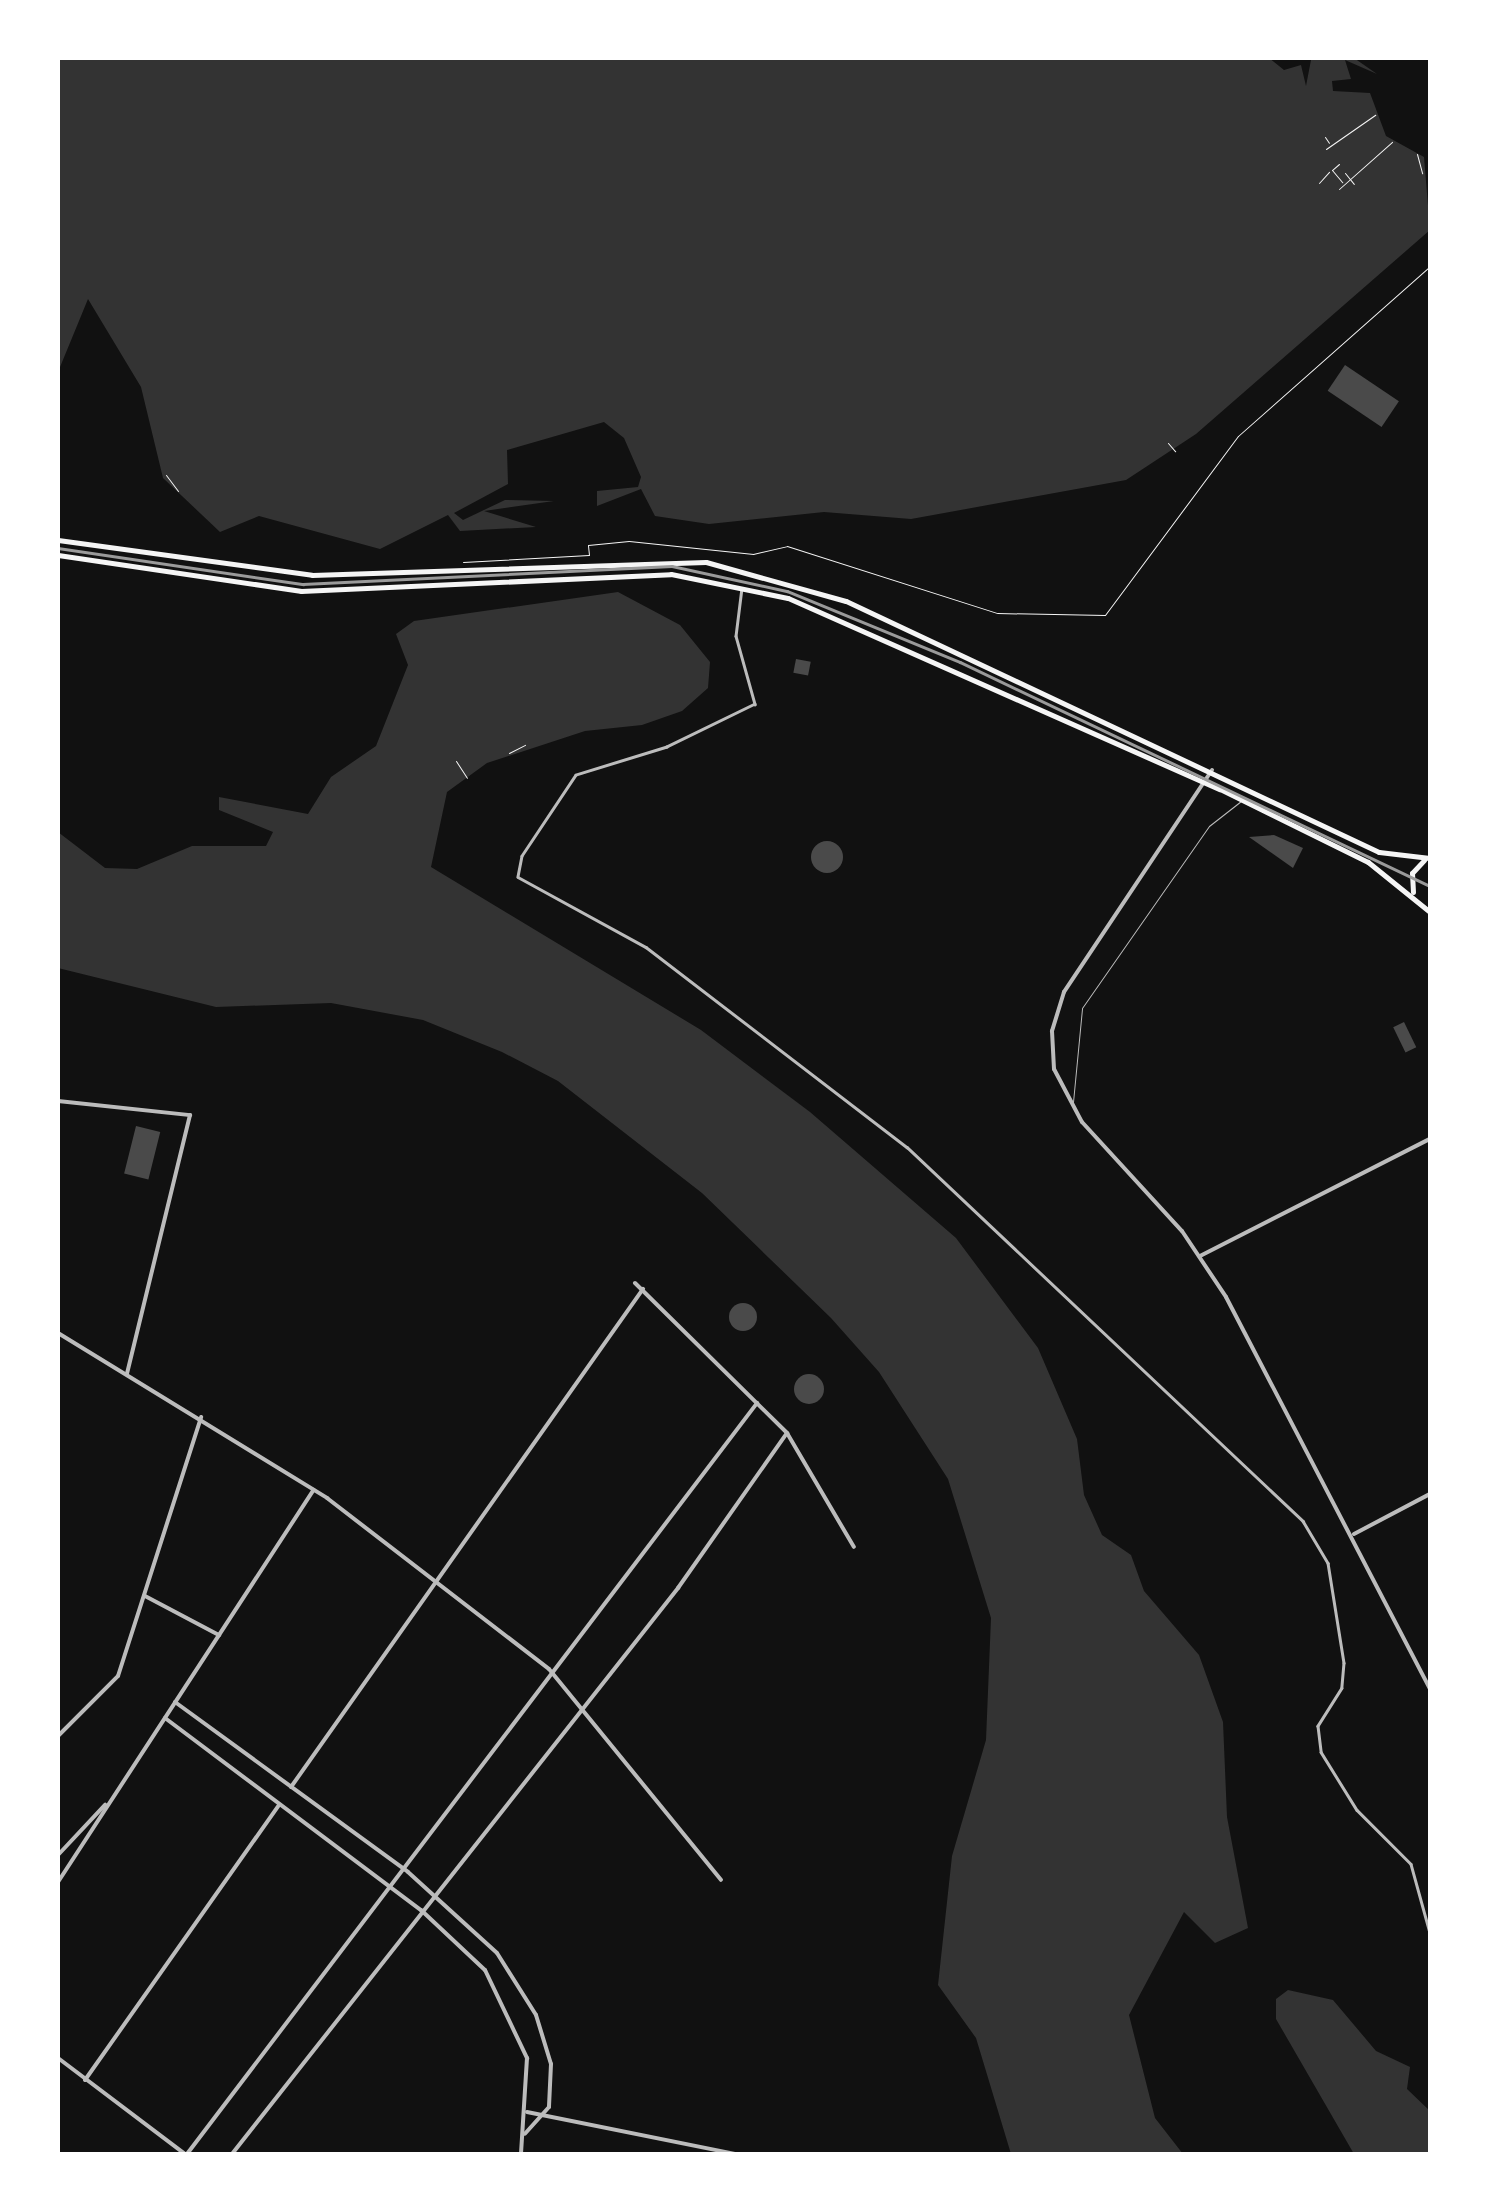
<!DOCTYPE html>
<html>
<head>
<meta charset="utf-8">
<style>
  body { margin:0 }
  #map { position:relative; width:1488px; height:2212px; overflow:hidden; background:#111; font-family:"Source Sans 3",sans-serif }
  div>[style] { position:absolute }
  [style*='--x'] { left:calc(var(--x)*1px); top:calc(var(--y)*1px); width:calc(var(--w)*1px); rotate:calc(var(--a)*1deg) }
  .water>* { inset:0; background:#333 }
  .building>* { inset:0; background:#4a4a4a; transform-origin:0 0 }
  .round { border-radius:50% }
  .path>* { height:1px; margin:-0.5px; padding:0 0.5px; transform-origin:0.5px; border-radius:0.5px; background:#f5f5f5 }
  .service>* { height:1px; margin:-0.5px; padding:0 0.5px; transform-origin:0.5px; border-radius:0.5px; background:#bcbcbc }
  .pedestrian>* { height:2.5px; margin:-1.25px; padding:0 1.25px; transform-origin:1.25px; border-radius:1.25px; background:#bcbcbc }
  .minor>* { height:4px; margin:-2px; padding:0 2px; transform-origin:2px; border-radius:2px; background:#bcbcbc }
  .tertiary>* { height:4px; margin:-2px; padding:0 2px; transform-origin:2px; border-radius:2px; background:#bcbcbc }
  .secondary>* { height:5px; margin:-2.5px; padding:0 2.5px; transform-origin:2.5px; border-radius:2.5px; background:#f5f5f5 }
  .tram>* { height:2.5px; margin:-1.25px; padding:0 1.25px; transform-origin:1.25px; border-radius:1.25px; background:#9a9a9a }
  span { translate:-50% -50%; white-space:nowrap; text-align:center; line-height:1.15; -webkit-text-stroke:10px #fff; paint-order:stroke }
  .frame { position:absolute; inset:0; border:60px solid #fff; pointer-events:none }
</style>
</head>
<body>
<div id="map">
  <div class="water">
    <i style="clip-path:polygon(58px 58px,1269px 58px,1284px 70px,1301px 65px,1306px 86px,1311px 60px,1354px 58px,1377px 74px,1345px 60px,1351px 79px,1332px 81px,1333px 91px,1370px 93px,1386px 136px,1424px 157px,1430px 230px,1196px 434px,1126px 480px,911px 519px,824px 512px,709px 524px,655px 516px,641px 489px,597px 506px,597px 491px,638px 487px,641px 477px,624px 438px,604px 422px,507px 450px,508px 484px,454px 513px,463px 520px,505px 500px,554px 501px,484px 511px,536px 527px,460px 531px,448px 515px,380px 549px,259px 516px,220px 532px,163px 478px,141px 387px,88px 299px,58px 372px)"></i>
    <i style="clip-path:polygon(618px 592px,680px 625px,710px 662px,708px 688px,682px 711px,642px 725px,585px 731px,487px 763px,447px 792px,431px 867px,701px 1030px,810px 1112px,956px 1238px,1038px 1348px,1077px 1439px,1084px 1495px,1102px 1535px,1131px 1555px,1144px 1591px,1199px 1655px,1223px 1722px,1227px 1817px,1248px 1928px,1215px 1943px,1184px 1912px,1129px 2015px,1155px 2118px,1183px 2154px,1011px 2154px,976px 2038px,938px 1985px,952px 1856px,986px 1740px,991px 1618px,948px 1479px,879px 1372px,831px 1318px,702px 1193px,558px 1081px,502px 1052px,423px 1020px,331px 1003px,216px 1007px,58px 968px,58px 832px,105px 868px,137px 869px,192px 846px,266px 846px,273px 832px,219px 810px,219px 797px,308px 814px,331px 777px,376px 746px,408px 665px,396px 634px,414px 621px)"></i>
    <i style="clip-path:polygon(1288px 1990px,1333px 2000px,1376px 2051px,1410px 2067px,1407px 2089px,1430px 2111px,1430px 2154px,1354px 2154px,1276px 2019px,1276px 1999px)"></i>
  </div>
  <div class="building">
    <i style="left:1345px;top:365px;width:65px;height:31px;rotate:34deg"></i>
    <i style="left:796px;top:659px;width:15px;height:14px;rotate:11deg"></i>
    <i style="clip-path:polygon(1274px 835px,1303px 848px,1293px 868px,1249px 837px)"></i>
    <i class="round" style="left:811px;top:841px;width:32px;height:32px"></i>
    <i style="left:1404px;top:1022px;width:28px;height:12px;rotate:64deg"></i>
    <i style="left:136px;top:1126px;width:25px;height:49px;rotate:14deg"></i>
    <i class="round" style="left:729px;top:1303px;width:28px;height:28px"></i>
    <i class="round" style="left:794px;top:1374px;width:30px;height:30px"></i>
  </div>
  <div class="path">
    <i style="--x:1325;--y:137;--w:7;--a:56"></i>
    <i style="--x:1326;--y:149;--w:60;--a:-34.8"></i>
    <i style="--x:1417;--y:154;--w:20;--a:75"></i>
    <i style="--x:1339;--y:164;--w:9;--a:139"></i>
    <i style="--x:1332;--y:170;--w:16;--a:50"></i>
    <i style="--x:1345;--y:173;--w:14;--a:51"></i>
    <i style="--x:1319;--y:183;--w:15;--a:-48"></i>
    <i style="--x:1339;--y:189;--w:71;--a:-41.6"></i>
    <i style="--x:1168;--y:443;--w:11;--a:49"></i>
    <i style="--x:166;--y:475;--w:20;--a:53"></i>
    <i style="--x:463;--y:562;--w:126;--a:-3.2"></i>
    <i style="--x:589;--y:555;--w:10;--a:-96"></i>
    <i style="--x:588;--y:545;--w:41;--a:-5.6"></i>
    <i style="--x:629;--y:541;--w:125;--a:6"></i>
    <i style="--x:753;--y:554;--w:35;--a:-13"></i>
    <i style="--x:787;--y:546;--w:220;--a:17.7"></i>
    <i style="--x:997;--y:613;--w:108;--a:1.1"></i>
    <i style="--x:1105;--y:615;--w:223;--a:-53.4"></i>
    <i style="--x:1238;--y:436;--w:256;--a:-41.5"></i>
    <i style="--x:509;--y:753;--w:18;--a:-27"></i>
    <i style="--x:456;--y:761;--w:20;--a:57"></i>
  </div>
  <div class="service">
    <i style="--x:1073;--y:1102;--w:94;--a:-84.5"></i>
    <i style="--x:1082;--y:1008;--w:222;--a:-55.1"></i>
    <i style="--x:1209;--y:826;--w:41;--a:-38"></i>
  </div>
  <div class="pedestrian">
    <i style="--x:742;--y:588;--w:48;--a:97.1"></i>
    <i style="--x:736;--y:636;--w:71;--a:74.4"></i>
    <i style="--x:755;--y:704;--w:98;--a:154"></i>
    <i style="--x:667;--y:747;--w:95;--a:162.9"></i>
    <i style="--x:576;--y:775;--w:97;--a:123.7"></i>
    <i style="--x:522;--y:856;--w:21;--a:101"></i>
    <i style="--x:518;--y:877;--w:146;--a:28.7"></i>
    <i style="--x:646;--y:947;--w:329;--a:37.5"></i>
    <i style="--x:907;--y:1147;--w:545;--a:43.36"></i>
    <i style="--x:1303;--y:1521;--w:49;--a:59.2"></i>
    <i style="--x:1328;--y:1563;--w:101;--a:80.9"></i>
    <i style="--x:1344;--y:1663;--w:25;--a:95"></i>
    <i style="--x:1342;--y:1688;--w:45;--a:122.3"></i>
    <i style="--x:1318;--y:1726;--w:26;--a:83"></i>
    <i style="--x:1321;--y:1752;--w:68;--a:58.2"></i>
    <i style="--x:1357;--y:1810;--w:76;--a:45"></i>
    <i style="--x:1411;--y:1864;--w:72;--a:74.6"></i>
  </div>
  <div class="minor">
    <i style="--x:58;--y:1101;--w:133;--a:6.1"></i>
    <i style="--x:190;--y:1115;--w:267;--a:103.7"></i>
    <i style="--x:1200;--y:1256;--w:258;--a:-27"></i>
    <i style="--x:635;--y:1283;--w:214;--a:44.6"></i>
    <i style="--x:787;--y:1433;--w:132;--a:59.6"></i>
    <i style="--x:58;--y:1333;--w:316;--a:31.5"></i>
    <i style="--x:327;--y:1498;--w:280;--a:37.6"></i>
    <i style="--x:549;--y:1669;--w:272;--a:50.8"></i>
    <i style="--x:1354;--y:1534;--w:86;--a:-27.8"></i>
    <i style="--x:145;--y:1596;--w:84;--a:27.8"></i>
    <i style="--x:175;--y:1702;--w:288;--a:36.1"></i>
    <i style="--x:408;--y:1872;--w:120;--a:42.3"></i>
    <i style="--x:497;--y:1953;--w:73;--a:57.8"></i>
    <i style="--x:536;--y:2015;--w:51;--a:73"></i>
    <i style="--x:551;--y:2064;--w:43;--a:92.7"></i>
    <i style="--x:549;--y:2107;--w:36;--a:132"></i>
    <i style="--x:165;--y:1718;--w:320;--a:36.9"></i>
    <i style="--x:421;--y:1910;--w:88;--a:43.2"></i>
    <i style="--x:485;--y:1970;--w:98;--a:64.5"></i>
    <i style="--x:527;--y:2058;--w:96;--a:93.6"></i>
    <i style="--x:58;--y:1736;--w:85;--a:-45"></i>
    <i style="--x:118;--y:1676;--w:272;--a:-72.2"></i>
    <i style="--x:291;--y:1787;--w:610;--a:-54.75"></i>
    <i style="--x:58;--y:1855;--w:69;--a:-46.8"></i>
    <i style="--x:58;--y:1882;--w:468;--a:-56.9"></i>
    <i style="--x:58;--y:2058;--w:159;--a:37.1"></i>
    <i style="--x:85;--y:2080;--w:337;--a:-54.8"></i>
    <i style="--x:527;--y:2112;--w:212;--a:11.4"></i>
    <i style="--x:187;--y:2154;--w:943;--a:-52.8"></i>
    <i style="--x:232;--y:2154;--w:721;--a:-51.76"></i>
    <i style="--x:678;--y:1588;--w:189;--a:-54.9"></i>
  </div>
  <div class="tertiary">
    <i style="--x:1212;--y:770;--w:267;--a:123.7"></i>
    <i style="--x:1064;--y:992;--w:41;--a:107.1"></i>
    <i style="--x:1052;--y:1031;--w:38;--a:87"></i>
    <i style="--x:1054;--y:1069;--w:60;--a:62.2"></i>
    <i style="--x:1082;--y:1122;--w:148;--a:47.5"></i>
    <i style="--x:1182;--y:1231;--w:79;--a:56.3"></i>
    <i style="--x:1226;--y:1297;--w:442;--a:62.5"></i>
  </div>
  <div class="secondary">
    <i style="--x:58;--y:540;--w:256;--a:7.8"></i>
    <i style="--x:312;--y:575;--w:394;--a:-1.9"></i>
    <i style="--x:706;--y:562;--w:145;--a:15.6"></i>
    <i style="--x:846;--y:601;--w:589;--a:25.22"></i>
    <i style="--x:1379;--y:852;--w:51;--a:6.7"></i>
    <i style="--x:58;--y:555;--w:246;--a:8.4"></i>
    <i style="--x:301;--y:591;--w:370;--a:-2.6"></i>
    <i style="--x:671;--y:574;--w:119;--a:11.6"></i>
    <i style="--x:788;--y:598;--w:472;--a:23.9"></i>
    <i style="--x:1220;--y:789;--w:165;--a:26.3"></i>
    <i style="--x:1368;--y:862;--w:80;--a:38.9"></i>
    <i style="--x:1413;--y:892;--w:19;--a:-93"></i>
    <i style="--x:1412;--y:873;--w:18;--a:-47"></i>
  </div>
  <div class="tram">
    <i style="--x:58;--y:548;--w:248;--a:8.4"></i>
    <i style="--x:303;--y:584;--w:369;--a:-2.8"></i>
    <i style="--x:672;--y:566;--w:118;--a:12.3"></i>
    <i style="--x:787;--y:591;--w:187;--a:22.3"></i>
    <i style="--x:960;--y:662;--w:521;--a:25.48"></i>
  </div>
  <div class="frame"></div>
</div>
</body>
</html>
